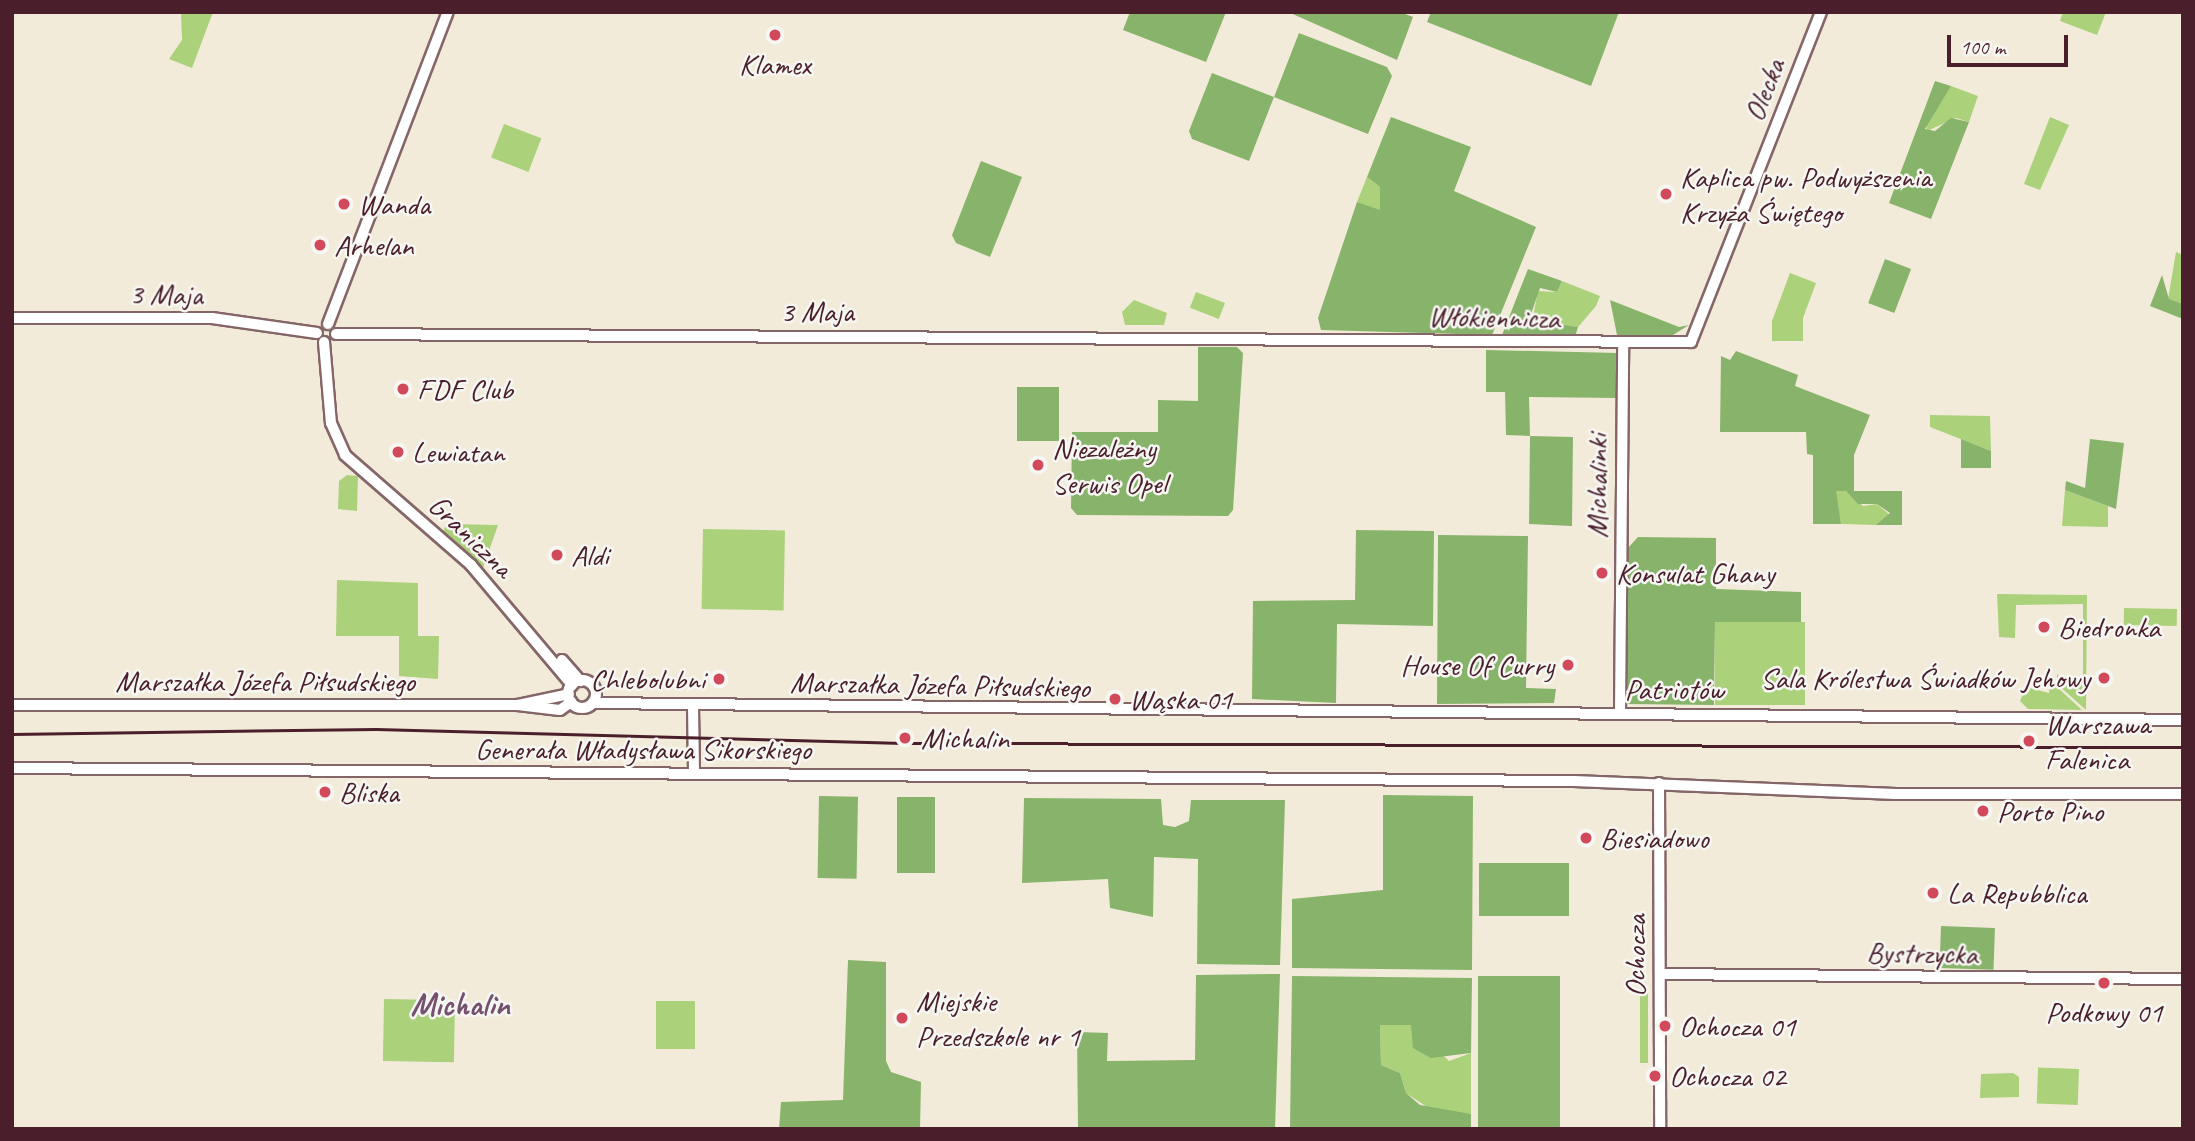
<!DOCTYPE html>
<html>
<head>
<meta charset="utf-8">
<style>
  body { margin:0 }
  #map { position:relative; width:2195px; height:1141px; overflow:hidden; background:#f3ebd9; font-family:Caveat,sans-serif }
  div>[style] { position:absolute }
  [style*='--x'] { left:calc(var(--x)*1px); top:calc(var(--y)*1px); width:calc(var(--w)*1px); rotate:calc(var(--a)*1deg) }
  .green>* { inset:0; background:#abd17b; transform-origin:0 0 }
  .forest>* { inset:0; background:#88b36b; transform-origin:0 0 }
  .roads { filter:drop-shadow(2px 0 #856668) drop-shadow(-2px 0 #856668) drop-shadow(0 2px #856668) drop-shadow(0 -2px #856668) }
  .tertiary>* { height:10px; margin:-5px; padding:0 5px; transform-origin:5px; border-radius:5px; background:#fff }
  .secondary>* { height:10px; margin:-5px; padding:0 5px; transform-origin:5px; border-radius:5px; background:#fff }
  .secondary>.ring { margin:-5px; padding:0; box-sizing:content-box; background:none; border:10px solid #fff; border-radius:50% }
  .rail>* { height:2.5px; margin:-1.25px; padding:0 1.25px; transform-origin:1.25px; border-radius:1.25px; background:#4a1f2b }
  .dots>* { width:19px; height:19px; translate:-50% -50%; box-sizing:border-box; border:4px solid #f6f6f2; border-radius:50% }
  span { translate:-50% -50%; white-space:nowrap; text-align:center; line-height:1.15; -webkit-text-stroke:5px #f6f6f2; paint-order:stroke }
  .poi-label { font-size:30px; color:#4a1f2b }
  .left { translate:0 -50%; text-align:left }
  .right { translate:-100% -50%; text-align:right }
  .street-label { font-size:30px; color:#4a1f2b }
  .quarter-label { font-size:33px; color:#74516f; font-weight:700 }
  .frame { position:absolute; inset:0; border:14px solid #4a1f2b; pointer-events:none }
  .scale { position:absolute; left:1947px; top:35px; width:121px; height:32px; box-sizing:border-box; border:4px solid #4a1f2b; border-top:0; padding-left:9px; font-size:21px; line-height:24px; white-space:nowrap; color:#4a1f2b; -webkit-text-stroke:5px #f6f6f2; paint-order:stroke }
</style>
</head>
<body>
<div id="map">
  <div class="green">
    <i style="clip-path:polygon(181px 12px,213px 12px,192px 68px,169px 59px,182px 40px)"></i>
    <i style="clip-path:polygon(2063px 12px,2106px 12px,2097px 35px,2060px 21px)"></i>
    <i style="clip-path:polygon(1951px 86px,1978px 96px,1969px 122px,1956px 118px,1927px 131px,1926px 123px)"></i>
    <i style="clip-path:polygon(2050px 117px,2069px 125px,2040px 190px,2024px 184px)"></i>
    <i style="left:504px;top:124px;width:40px;height:36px;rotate:21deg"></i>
    <i style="clip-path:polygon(1367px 177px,1380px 187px,1380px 211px,1357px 202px)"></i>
    <i style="clip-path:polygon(2176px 252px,2183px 255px,2183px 304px,2168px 299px)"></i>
    <i style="clip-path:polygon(1790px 273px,1816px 283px,1803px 318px,1803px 341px,1772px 341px,1772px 321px)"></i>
    <i style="clip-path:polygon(1562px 281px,1600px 296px,1596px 306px,1578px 327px,1532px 322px,1538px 291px,1557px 292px)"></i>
    <i style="left:1196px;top:292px;width:31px;height:17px;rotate:21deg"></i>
    <i style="clip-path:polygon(1134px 300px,1167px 313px,1164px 325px,1125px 325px,1122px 312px)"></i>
    <i style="clip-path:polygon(1930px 415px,1990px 416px,1991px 451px,1930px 427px)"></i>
    <i style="clip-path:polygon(347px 475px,358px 476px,357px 511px,338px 509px,339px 481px)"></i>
    <i style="clip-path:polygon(2065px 490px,2108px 506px,2108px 527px,2062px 526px)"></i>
    <i style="clip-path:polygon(1835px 491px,1846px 491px,1863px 506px,1877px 504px,1891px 516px,1876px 525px,1841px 524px)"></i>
    <i style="clip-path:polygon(447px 524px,498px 525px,483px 568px,443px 531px)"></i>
    <i style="left:703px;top:529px;width:82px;height:80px;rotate:1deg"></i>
    <i style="clip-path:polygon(337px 580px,418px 583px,418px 636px,439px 636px,438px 679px,399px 676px,399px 636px,336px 636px)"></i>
    <i style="clip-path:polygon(1997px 594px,2087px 595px,2086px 710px,2057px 684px,2057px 673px,2060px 680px,2083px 680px,2083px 604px,2016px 605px,2015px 638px,1999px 637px)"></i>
    <i style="left:2124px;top:608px;width:53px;height:17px;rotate:1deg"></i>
    <i style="left:1715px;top:622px;width:90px;height:83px"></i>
    <i style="clip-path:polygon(2050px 686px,2057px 687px,2082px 710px,2028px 709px,2020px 701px,2026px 687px,2049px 693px)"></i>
    <i style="left:1640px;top:989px;width:8px;height:74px"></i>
    <i style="left:384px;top:999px;width:71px;height:62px;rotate:1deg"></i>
    <i style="left:656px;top:1001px;width:39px;height:48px"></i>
    <i style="clip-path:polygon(1380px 1024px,1411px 1025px,1449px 1061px,1471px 1053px,1471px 1114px,1433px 1111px,1406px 1093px,1400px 1073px,1381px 1065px)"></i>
    <i style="left:2079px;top:1069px;width:36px;height:41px;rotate:92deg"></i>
    <i style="clip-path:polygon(2013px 1073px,2019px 1077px,2019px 1097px,1980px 1098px,1981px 1074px)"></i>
  </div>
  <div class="forest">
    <i style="clip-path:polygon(1130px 12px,1226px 12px,1206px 62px,1123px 30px)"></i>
    <i style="clip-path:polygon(1288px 12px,1400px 12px,1413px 17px,1397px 60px)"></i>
    <i style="clip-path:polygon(1431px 12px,1619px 12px,1591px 86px,1427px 22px)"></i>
    <i style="clip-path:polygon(1299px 33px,1387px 67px,1392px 76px,1368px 134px,1274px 97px,1249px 161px,1192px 139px,1189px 131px,1212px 73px,1274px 97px)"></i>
    <i style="clip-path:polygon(1935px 81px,1951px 86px,1925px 129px,1935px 131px,1951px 118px,1969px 122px,1931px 219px,1889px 203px)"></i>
    <i style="clip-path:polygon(1391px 117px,1471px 147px,1454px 191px,1536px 227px,1492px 335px,1321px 330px,1318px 318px,1357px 202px,1380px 210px,1380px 187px,1367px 177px)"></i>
    <i style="clip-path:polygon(981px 161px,1022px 177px,990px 257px,956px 243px,952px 235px)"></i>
    <i style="left:1885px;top:259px;width:28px;height:47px;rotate:21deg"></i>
    <i style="clip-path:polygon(1528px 269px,1562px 281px,1557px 292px,1540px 288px,1529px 320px,1578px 327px,1575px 337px,1502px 335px)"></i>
    <i style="clip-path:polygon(2162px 275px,2169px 299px,2183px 304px,2183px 319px,2150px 306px)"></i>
    <i style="clip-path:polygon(1610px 300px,1679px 327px,1689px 325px,1673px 335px,1617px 335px)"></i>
    <i style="clip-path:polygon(1198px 347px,1237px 347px,1243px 353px,1233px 510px,1228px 516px,1077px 515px,1071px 508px,1072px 432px,1158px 432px,1158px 400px,1198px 401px)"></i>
    <i style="clip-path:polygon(1486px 350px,1618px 353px,1618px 398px,1529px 397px,1530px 436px,1573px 437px,1572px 526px,1529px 524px,1530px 436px,1506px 435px,1505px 392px,1486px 392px)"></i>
    <i style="clip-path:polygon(1736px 351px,1798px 375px,1795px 386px,1870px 415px,1854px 455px,1854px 491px,1902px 491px,1902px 525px,1876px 525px,1890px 513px,1877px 504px,1858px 504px,1846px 491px,1836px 491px,1841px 524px,1813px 524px,1813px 455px,1807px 454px,1806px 432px,1720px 432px,1721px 356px,1730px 360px)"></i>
    <i style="left:1017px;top:387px;width:42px;height:54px"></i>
    <i style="clip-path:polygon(1961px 439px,1991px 451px,1991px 468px,1961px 468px)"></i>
    <i style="clip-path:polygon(2090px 439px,2124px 443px,2116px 509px,2065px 490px,2066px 481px,2085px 488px)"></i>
    <i style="clip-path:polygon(1356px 530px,1434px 531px,1433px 626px,1337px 624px,1336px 703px,1252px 699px,1253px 601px,1355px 600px)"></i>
    <i style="clip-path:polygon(1438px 535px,1528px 536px,1526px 688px,1556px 689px,1554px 703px,1437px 704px)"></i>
    <i style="clip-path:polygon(1638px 537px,1716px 538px,1716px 589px,1801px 592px,1801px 622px,1715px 622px,1714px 705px,1627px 704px,1628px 548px)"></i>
    <i style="clip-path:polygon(1383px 795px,1473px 796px,1472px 970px,1292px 968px,1292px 899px,1383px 890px)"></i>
    <i style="left:819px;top:796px;width:39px;height:82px;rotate:1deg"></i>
    <i style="left:897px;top:797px;width:38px;height:76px"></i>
    <i style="clip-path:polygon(1024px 798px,1161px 799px,1163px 825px,1175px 827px,1189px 821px,1191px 800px,1285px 800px,1280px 965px,1197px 964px,1198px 859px,1154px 857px,1153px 917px,1110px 908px,1108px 879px,1022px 883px)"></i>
    <i style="left:1479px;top:863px;width:90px;height:53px"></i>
    <i style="left:1941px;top:926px;width:54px;height:42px;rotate:2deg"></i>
    <i style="clip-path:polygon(848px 960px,886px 962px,886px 1061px,891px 1072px,921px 1082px,920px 1129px,779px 1129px,781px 1102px,843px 1100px)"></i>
    <i style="clip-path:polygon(1280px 974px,1275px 1129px,1078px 1129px,1077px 1032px,1108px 1033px,1107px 1061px,1195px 1060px,1196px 975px)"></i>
    <i style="clip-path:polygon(1292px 976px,1472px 978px,1471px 1053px,1431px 1058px,1413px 1048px,1411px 1025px,1380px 1025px,1381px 1065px,1400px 1073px,1406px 1093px,1420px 1105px,1471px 1114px,1471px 1129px,1290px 1129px)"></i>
    <i style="left:1478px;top:976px;width:82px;height:153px"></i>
  </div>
  <div class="roads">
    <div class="tertiary">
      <i style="--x:12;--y:318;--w:200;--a:0"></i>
      <i style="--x:212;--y:318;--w:106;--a:8.1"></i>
      <i style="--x:328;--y:324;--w:334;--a:-69"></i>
      <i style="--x:336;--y:334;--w:1355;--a:0.34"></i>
      <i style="--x:1691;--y:342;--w:355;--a:-68.5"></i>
      <i style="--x:324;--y:342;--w:81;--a:85.1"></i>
      <i style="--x:331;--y:423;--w:35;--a:66"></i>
      <i style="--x:345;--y:455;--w:167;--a:41.1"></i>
      <i style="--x:471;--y:565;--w:157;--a:49.9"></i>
      <i style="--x:562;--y:660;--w:28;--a:49"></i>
      <i style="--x:1620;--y:713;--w:370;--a:-89.5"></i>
      <i style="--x:1659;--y:783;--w:346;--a:89.8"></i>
      <i style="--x:1660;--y:974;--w:523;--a:0.55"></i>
    </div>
    <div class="secondary">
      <i class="ring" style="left:568px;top:680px;width:18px;height:18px"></i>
      <i style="--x:593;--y:703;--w:1590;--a:0.61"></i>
      <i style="--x:12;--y:705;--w:505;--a:0"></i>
      <i style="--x:517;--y:705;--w:53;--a:-11.9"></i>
      <i style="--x:517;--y:705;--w:43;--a:6.6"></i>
      <i style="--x:560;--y:710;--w:14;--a:-36"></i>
      <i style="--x:693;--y:707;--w:66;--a:89.1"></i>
      <i style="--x:12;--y:768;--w:1562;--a:0.48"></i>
      <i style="--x:1574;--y:781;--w:322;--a:2.3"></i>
      <i style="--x:1896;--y:794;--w:287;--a:0"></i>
    </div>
  </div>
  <div class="rail">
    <i style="--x:12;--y:734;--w:364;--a:-0.8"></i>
    <i style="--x:376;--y:729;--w:529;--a:1.52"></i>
    <i style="--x:905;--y:743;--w:1278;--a:0.18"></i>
  </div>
  <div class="dots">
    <i style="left:775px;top:35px;background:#d1495b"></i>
    <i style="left:1666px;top:194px;background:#d1495b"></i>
    <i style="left:344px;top:204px;background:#d1495b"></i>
    <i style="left:320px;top:245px;background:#d1495b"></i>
    <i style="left:403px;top:389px;background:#d1495b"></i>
    <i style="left:398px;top:452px;background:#d1495b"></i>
    <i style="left:1038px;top:465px;background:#d1495b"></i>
    <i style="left:557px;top:555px;background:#d1495b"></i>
    <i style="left:1602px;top:573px;background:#d1495b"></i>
    <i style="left:2044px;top:627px;background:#d1495b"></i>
    <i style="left:1568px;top:665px;background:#d1495b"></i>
    <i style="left:2104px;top:678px;background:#d1495b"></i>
    <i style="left:719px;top:679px;background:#d1495b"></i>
    <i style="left:1115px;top:699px;background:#d1495b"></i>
    <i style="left:905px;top:738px;background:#d1495b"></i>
    <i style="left:2029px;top:741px;background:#d1495b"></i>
    <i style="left:325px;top:792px;background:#d1495b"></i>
    <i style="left:1983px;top:811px;background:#d1495b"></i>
    <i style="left:1586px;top:838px;background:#d1495b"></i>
    <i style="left:1933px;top:893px;background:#d1495b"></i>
    <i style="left:2104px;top:983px;background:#d1495b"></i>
    <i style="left:902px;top:1018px;background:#d1495b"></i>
    <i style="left:1665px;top:1026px;background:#d1495b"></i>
    <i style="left:1655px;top:1076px;background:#d1495b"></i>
  </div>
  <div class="poi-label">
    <span style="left:775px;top:64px">Klamex</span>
    <span class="left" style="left:1680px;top:194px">Kaplica pw. Podwyższenia<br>Krzyża Świętego</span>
    <span class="left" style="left:358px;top:204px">Wanda</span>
    <span class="left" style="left:334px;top:245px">Arhelan</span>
    <span class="left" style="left:417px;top:389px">FDF Club</span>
    <span class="left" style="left:1052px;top:465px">Niezależny<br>Serwis Opel</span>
    <span class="left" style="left:412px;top:452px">Lewiatan</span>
    <span class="left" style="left:571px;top:555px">Aldi</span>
    <span class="left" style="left:1616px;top:573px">Konsulat Ghany</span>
    <span class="left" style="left:2058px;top:627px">Biedronka</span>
    <span class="right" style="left:1554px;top:665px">House Of Curry</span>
    <span class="right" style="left:2090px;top:678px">Sala Królestwa Świadków Jehowy</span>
    <span class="right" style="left:705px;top:679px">Chlebolubni</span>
    <span class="left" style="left:1129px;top:699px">Wąska 01</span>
    <span class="left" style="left:2045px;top:741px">Warszawa<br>Falenica</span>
    <span class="left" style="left:921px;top:738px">Michalin</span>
    <span class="left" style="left:339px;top:792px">Bliska</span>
    <span class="left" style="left:1997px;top:811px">Porto Pino</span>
    <span class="left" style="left:1600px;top:838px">Biesiadowo</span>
    <span class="left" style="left:1947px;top:893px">La Repubblica</span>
    <span class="left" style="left:916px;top:1018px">Miejskie<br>Przedszkole nr 1</span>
    <span style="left:2104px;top:1012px">Podkowy 01</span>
    <span class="left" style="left:1679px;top:1026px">Ochocza 01</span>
    <span class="left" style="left:1669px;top:1076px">Ochocza 02</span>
  </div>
  <div class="street-label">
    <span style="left:1764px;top:90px;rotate:-69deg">Olecka</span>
    <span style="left:166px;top:294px;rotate:1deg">3 Maja</span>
    <span style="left:817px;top:311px">3 Maja</span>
    <span style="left:1494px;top:317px;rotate:1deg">Włókiennicza</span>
    <span style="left:1597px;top:486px;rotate:-90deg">Michalinki</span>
    <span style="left:471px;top:536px;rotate:44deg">Graniczna</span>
    <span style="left:265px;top:681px">Marszałka Józefa Piłsudskiego</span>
    <span style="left:940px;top:685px;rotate:1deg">Marszałka Józefa Piłsudskiego</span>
    <span style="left:1674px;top:689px">Patriotów</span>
    <span style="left:643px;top:749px">Generała Władysława Sikorskiego</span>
    <span style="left:1922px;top:953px;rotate:1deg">Bystrzycka</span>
    <span style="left:1635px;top:956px;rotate:-90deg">Ochocza</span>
  </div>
  <div class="quarter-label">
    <span style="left:460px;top:1005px">Michalin</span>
  </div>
  <div class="frame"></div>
  <div class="scale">100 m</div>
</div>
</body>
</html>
